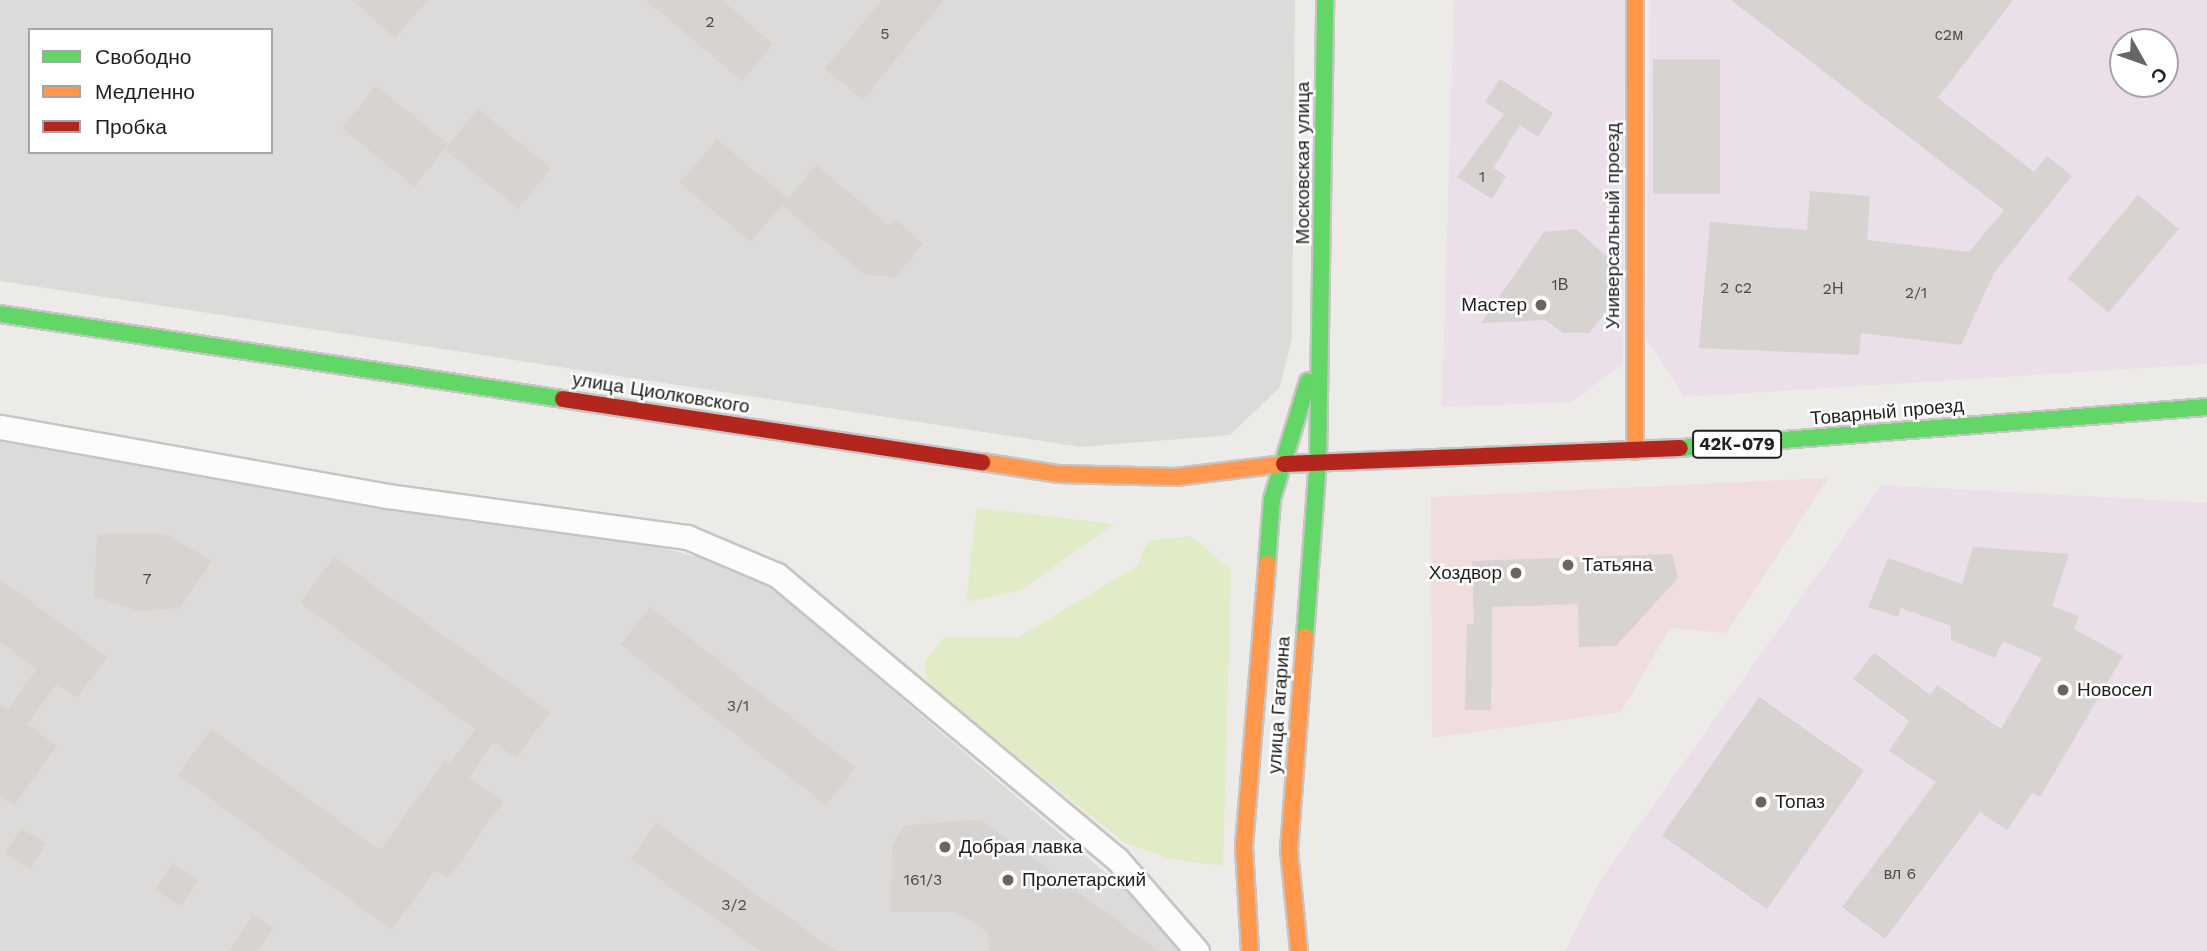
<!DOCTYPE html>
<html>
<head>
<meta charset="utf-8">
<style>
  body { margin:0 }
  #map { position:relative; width:2207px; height:951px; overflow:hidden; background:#edebe8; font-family:"Work Sans",sans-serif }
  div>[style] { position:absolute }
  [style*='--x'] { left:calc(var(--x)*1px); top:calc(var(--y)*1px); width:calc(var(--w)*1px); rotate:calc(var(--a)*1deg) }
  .residential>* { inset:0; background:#dcdbd9 }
  .commercial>* { inset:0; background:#f0dede }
  .industrial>* { inset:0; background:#ebdfe9 }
  .grass>* { inset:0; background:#dfecc5 }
  .building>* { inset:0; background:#d6d3d0; transform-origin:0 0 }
  .roads { filter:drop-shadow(2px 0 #c6c5c4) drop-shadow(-2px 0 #c6c5c4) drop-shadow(0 2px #c6c5c4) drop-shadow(0 -2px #c6c5c4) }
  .street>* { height:23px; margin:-11.5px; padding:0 11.5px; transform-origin:11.5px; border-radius:11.5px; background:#fcfcfc }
  .fast>* { height:16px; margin:-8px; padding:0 8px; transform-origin:8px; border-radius:8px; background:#63d668 }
  .slow>* { height:16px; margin:-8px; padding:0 8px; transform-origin:8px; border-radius:8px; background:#ff974d }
  .jam>* { height:16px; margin:-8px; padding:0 8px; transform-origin:8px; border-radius:8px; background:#b3261e }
  .dots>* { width:19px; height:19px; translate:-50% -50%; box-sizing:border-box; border:4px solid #fff; border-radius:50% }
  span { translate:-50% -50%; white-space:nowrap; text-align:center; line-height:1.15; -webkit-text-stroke:5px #fff; paint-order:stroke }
  .number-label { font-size:16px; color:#4d4c4b }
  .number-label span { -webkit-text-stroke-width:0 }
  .shield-label span { padding:2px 5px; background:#fff; border:2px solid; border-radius:5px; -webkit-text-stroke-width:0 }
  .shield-label { font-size:18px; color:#1f1f1f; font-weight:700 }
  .street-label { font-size:19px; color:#1f1f1f }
  .poi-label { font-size:19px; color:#1f1f1f }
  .right { translate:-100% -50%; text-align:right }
  .left { translate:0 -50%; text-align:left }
  .legend { position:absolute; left:28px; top:28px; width:245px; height:126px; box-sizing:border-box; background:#fff; border:2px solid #a5a5a5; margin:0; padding:9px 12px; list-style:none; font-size:21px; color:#1f1f1f }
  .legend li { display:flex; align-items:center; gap:14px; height:35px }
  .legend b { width:35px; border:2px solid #a5a5a5 }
  .north { position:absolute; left:2109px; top:28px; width:70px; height:70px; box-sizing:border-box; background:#fff; border:2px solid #a5a5a5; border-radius:50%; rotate:130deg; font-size:19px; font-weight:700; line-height:28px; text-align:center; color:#1f1f1f }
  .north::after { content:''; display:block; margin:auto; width:24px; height:32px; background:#676665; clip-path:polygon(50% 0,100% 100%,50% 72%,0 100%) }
</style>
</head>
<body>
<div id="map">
  <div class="residential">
    <i style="clip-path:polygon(evenodd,0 0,1295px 0,1292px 339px,1280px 387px,1230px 435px,1081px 447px,0 281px,0 0,30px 30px,271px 30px,271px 152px,30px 152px,30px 30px)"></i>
    <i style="clip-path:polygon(0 442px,606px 532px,754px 573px,1197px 951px,0 951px)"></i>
  </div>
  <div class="commercial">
    <i style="clip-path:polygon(1828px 478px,1726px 633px,1670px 628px,1621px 712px,1432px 738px,1431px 497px)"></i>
  </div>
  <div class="industrial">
    <i style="clip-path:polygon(1454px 0,1625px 0,1623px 364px,1571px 402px,1442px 407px)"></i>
    <i style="clip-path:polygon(evenodd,1650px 0,2207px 0,2207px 364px,1684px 397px,1646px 338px,1650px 0,2123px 42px,2165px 42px,2165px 84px,2123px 84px,2123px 42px)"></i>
    <i style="clip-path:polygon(1881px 485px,2207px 503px,2207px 951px,1565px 951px,1603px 876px)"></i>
  </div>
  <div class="grass">
    <i style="clip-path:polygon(977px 508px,1114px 524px,1021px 590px,966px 602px)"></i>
    <i style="clip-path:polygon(1191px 536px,1231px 570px,1223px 866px,1171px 859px,1125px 843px,928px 685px,924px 664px,944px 637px,1019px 637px,1137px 566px,1148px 541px)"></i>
  </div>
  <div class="building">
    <i style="clip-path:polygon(352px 0,428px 0,395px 38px)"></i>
    <i style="clip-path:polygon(646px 0,722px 0,773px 44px,742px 81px)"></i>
    <i style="clip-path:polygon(882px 0,944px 0,863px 100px,825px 69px)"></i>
    <i style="clip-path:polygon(1731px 0,2013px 0,1938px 98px,2034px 172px,2047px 156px,2072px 176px,1994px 273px,1961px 345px,1861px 333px,1859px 355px,1699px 348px,1710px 222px,1807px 230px,1810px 191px,1870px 196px,1867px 240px,1969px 252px,2004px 210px)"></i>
    <i style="left:1720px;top:59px;width:135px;height:67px;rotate:90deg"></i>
    <i style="clip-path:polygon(1500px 79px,1553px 113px,1538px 137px,1520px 125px,1493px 168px,1506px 176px,1492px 199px,1457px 177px,1504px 114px,1485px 102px)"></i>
    <i style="left:376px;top:86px;width:93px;height:54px;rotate:39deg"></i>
    <i style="left:478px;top:109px;width:94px;height:52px;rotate:39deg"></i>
    <i style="clip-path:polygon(717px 139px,788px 199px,816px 165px,889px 226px,895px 219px,923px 244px,895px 277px,865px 275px,782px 205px,751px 242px,680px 183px)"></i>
    <i style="left:2138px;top:195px;width:53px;height:109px;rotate:40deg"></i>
    <i style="clip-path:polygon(1576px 229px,1616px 265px,1612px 305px,1589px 333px,1563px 333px,1545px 320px,1481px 323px,1544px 232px)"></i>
    <i style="clip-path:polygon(97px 534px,165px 534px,212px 561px,180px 608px,139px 611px,94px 596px)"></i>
    <i style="clip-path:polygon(1973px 547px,2069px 554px,2052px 606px,2079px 616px,2074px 629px,2123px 656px,2040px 797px,2032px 793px,2007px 830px,1980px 812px,1885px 939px,1842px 907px,1936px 782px,1889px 751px,1909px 721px,1853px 679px,1874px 653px,1930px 695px,1937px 685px,2001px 729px,2042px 658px,2003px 641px,1995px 658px,1951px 640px,1951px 626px,1901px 608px,1898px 617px,1868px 607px,1888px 558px,1962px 584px)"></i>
    <i style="clip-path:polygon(1672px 554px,1678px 578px,1616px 646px,1579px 647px,1578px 604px,1492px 607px,1491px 710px,1465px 710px,1467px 624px,1474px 624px,1472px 561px)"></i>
    <i style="clip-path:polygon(334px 557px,550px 712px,516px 758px,494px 742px,469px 777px,503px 802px,448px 879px,435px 870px,392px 930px,178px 775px,211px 729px,380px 850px,445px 760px,450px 764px,475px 729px,300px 603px)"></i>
    <i style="clip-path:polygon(0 579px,107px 657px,77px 698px,57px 683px,27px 724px,57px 746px,14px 805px,0 795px,0 704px,8px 710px,37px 669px,0 642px)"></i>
    <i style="left:650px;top:607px;width:261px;height:48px;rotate:38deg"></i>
    <i style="left:1759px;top:697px;width:128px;height:169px;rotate:35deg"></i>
    <i style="clip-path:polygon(980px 819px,1158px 951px,989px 951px,988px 931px,955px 912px,891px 912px,892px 847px,903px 826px)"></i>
    <i style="clip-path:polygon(656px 823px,836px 951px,761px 951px,631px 859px)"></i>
    <i style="left:21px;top:828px;width:29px;height:30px;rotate:31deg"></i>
    <i style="left:173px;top:863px;width:30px;height:32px;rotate:34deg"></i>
    <i style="clip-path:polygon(253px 914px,273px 927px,258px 951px,230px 951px)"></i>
  </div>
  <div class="roads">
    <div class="street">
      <i style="--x:0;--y:427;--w:393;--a:10.1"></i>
      <i style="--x:387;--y:496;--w:303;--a:7.8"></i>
      <i style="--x:687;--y:537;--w:98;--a:22.9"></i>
      <i style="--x:777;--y:575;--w:443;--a:39.9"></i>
      <i style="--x:1117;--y:859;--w:122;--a:49"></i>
    </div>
    <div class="fast">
      <i style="--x:0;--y:314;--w:569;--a:8.59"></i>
      <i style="--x:1680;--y:448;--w:529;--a:-4.45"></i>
      <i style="--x:1267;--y:564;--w:65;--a:-85.6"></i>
      <i style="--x:1272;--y:499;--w:123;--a:-73"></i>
      <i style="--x:1305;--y:637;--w:176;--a:-85.8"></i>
      <i style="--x:1318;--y:461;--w:461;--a:-89.1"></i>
    </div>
    <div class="slow">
      <i style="--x:1635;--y:0;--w:451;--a:90"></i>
      <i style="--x:982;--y:462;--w:78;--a:8.9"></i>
      <i style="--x:1059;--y:474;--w:117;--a:1.5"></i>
      <i style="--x:1176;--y:477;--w:109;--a:-6.9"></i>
      <i style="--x:1250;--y:951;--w:105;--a:-93.3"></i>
      <i style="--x:1244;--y:846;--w:283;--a:-85.3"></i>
      <i style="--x:1299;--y:951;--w:101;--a:-95.7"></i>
      <i style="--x:1289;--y:850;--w:214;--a:-85.7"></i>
    </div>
    <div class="jam">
      <i style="--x:563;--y:399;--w:424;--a:8.6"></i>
      <i style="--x:1284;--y:464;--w:396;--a:-2.3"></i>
    </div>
  </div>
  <div class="dots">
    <i style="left:1541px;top:305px;background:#676665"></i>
    <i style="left:1568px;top:565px;background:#676665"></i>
    <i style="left:1516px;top:573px;background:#676665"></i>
    <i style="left:2063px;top:690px;background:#676665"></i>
    <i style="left:1761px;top:802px;background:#676665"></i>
    <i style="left:945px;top:847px;background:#676665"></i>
    <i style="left:1008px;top:880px;background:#676665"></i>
  </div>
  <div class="number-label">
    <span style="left:710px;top:22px">2</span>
    <span style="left:885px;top:34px">5</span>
    <span style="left:1949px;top:35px">с2м</span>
    <span style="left:1482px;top:177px">1</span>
    <span style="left:1560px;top:285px">1В</span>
    <span style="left:1736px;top:288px">2 с2</span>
    <span style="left:1833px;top:289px">2Н</span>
    <span style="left:1916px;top:293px">2/1</span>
    <span style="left:147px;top:579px">7</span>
    <span style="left:738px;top:706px">3/1</span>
    <span style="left:1900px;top:874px">вл 6</span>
    <span style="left:923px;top:880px">161/3</span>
    <span style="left:734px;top:905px">3/2</span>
  </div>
  <div class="shield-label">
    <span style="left:1737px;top:444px">42К-079</span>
  </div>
  <div class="street-label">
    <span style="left:1303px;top:163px;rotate:-90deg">Московская улица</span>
    <span style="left:1613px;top:226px;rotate:-90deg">Универсальный проезд</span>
    <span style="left:661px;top:393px;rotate:9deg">улица Циолковского</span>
    <span style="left:1887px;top:412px;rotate:-5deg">Товарный проезд</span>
    <span style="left:1279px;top:705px;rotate:-86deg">улица Гагарина</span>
  </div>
  <div class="poi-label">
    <span class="right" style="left:1527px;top:305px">Мастер</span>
    <span class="left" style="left:1582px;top:565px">Татьяна</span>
    <span class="right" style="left:1502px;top:573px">Хоздвор</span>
    <span class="left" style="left:2077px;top:690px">Новосел</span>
    <span class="left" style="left:1775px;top:802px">Топаз</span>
    <span class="left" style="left:959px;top:847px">Добрая лавка</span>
    <span class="left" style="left:1022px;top:880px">Пролетарский</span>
  </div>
  <ul class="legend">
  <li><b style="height:9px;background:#63d668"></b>Свободно</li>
  <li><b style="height:9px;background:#ff974d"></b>Медленно</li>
  <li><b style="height:9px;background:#b3261e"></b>Пробка</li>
  </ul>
  <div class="north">С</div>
</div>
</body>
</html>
